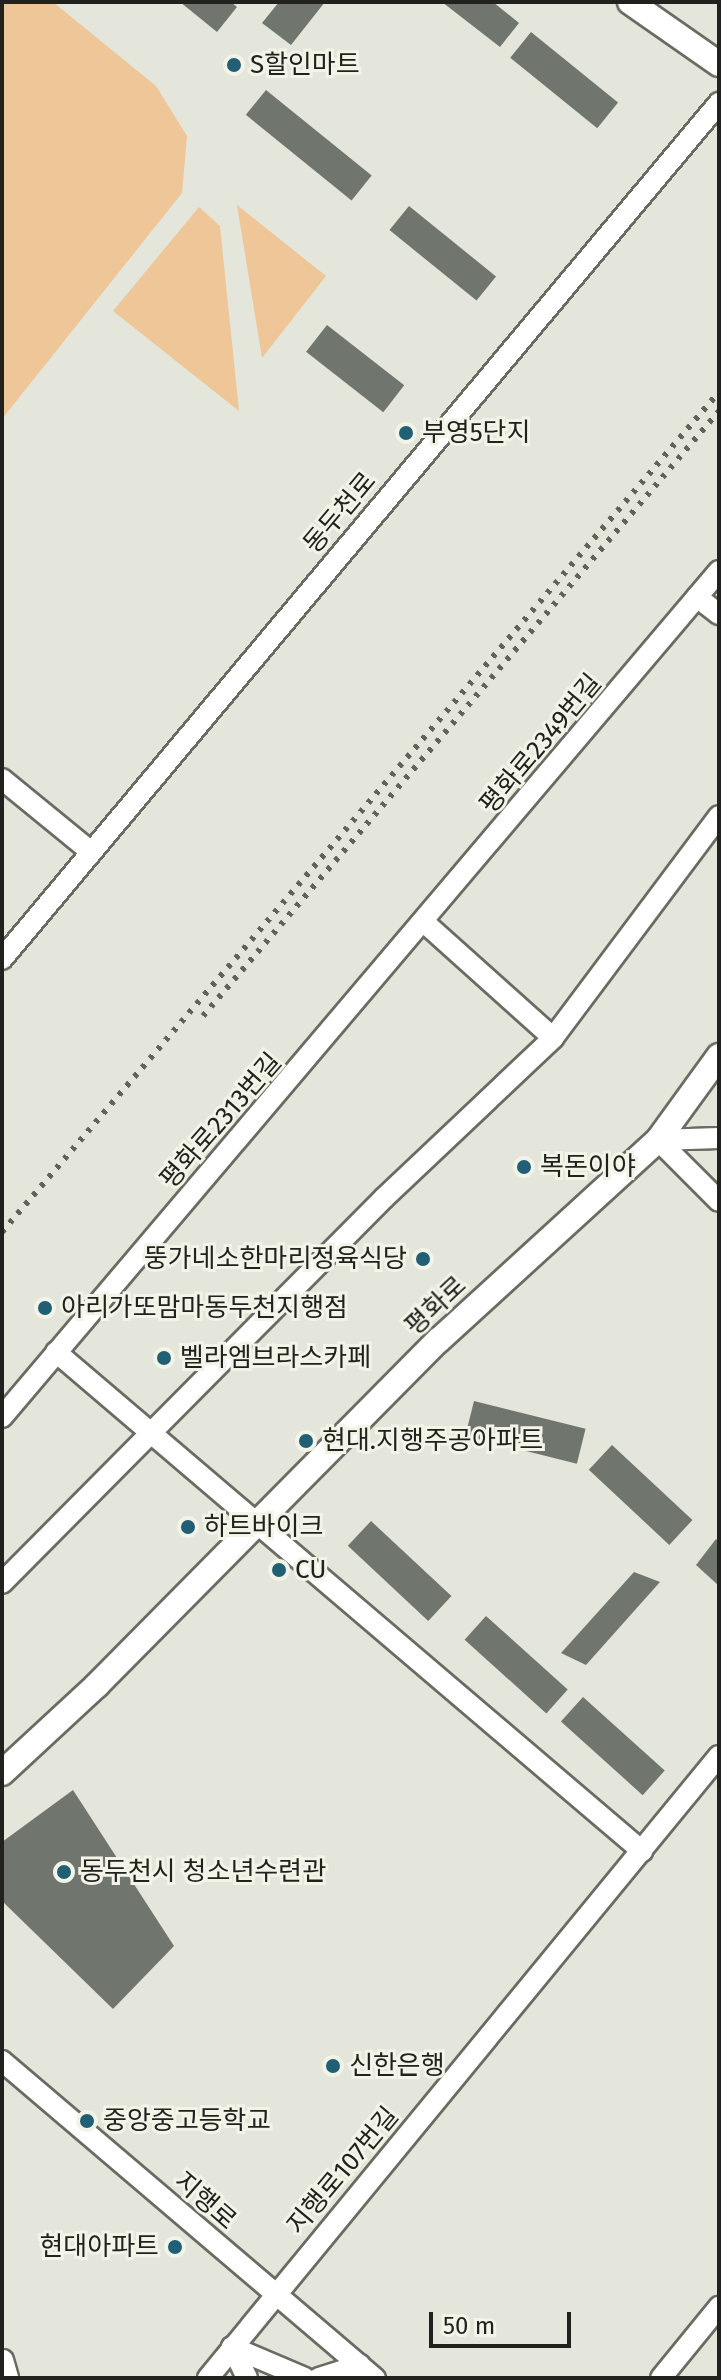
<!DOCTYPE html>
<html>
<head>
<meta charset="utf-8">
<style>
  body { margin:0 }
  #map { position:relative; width:721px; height:2380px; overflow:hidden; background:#e4e6db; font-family:"Fira Sans","Noto Sans KR",sans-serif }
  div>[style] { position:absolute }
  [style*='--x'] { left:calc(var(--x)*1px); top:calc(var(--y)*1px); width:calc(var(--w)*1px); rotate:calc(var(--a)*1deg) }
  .green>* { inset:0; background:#eec697 }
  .building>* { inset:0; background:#70766e; transform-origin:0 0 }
  .roads { filter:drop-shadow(2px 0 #6a6b62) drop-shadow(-2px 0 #6a6b62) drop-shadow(0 2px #6a6b62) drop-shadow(0 -2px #6a6b62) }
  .minor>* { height:20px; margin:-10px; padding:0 10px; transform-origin:10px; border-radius:10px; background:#fff }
  .major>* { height:24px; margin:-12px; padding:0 12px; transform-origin:12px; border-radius:12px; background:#fff }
  .rail>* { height:6px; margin-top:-3px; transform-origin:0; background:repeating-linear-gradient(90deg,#61625b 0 4px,transparent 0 12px) }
  .dots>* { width:22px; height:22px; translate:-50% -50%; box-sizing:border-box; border:4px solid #f2f4e8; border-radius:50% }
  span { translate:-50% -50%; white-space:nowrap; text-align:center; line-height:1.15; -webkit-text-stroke:6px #f2f4e8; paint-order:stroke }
  .poi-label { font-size:26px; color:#21211d }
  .left { translate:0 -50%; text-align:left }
  .right { translate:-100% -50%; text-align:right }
  .street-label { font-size:26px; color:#21211d }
  .frame { position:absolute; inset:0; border:4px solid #21211d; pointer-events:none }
  .scale { position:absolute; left:429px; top:2312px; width:142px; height:36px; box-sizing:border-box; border:4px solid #21211d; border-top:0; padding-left:10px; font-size:24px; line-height:28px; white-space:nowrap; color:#21211d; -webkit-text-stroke:6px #f2f4e8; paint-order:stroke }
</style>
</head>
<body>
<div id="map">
  <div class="green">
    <i style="clip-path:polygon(2px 2px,53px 2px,156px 86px,187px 136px,182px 193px,2px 419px)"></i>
    <i style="clip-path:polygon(237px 205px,326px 276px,262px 358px)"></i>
    <i style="clip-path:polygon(199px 207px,220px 226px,239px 411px,113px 311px)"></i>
  </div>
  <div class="building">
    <i style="clip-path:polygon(180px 2px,231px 2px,237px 7px,217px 32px)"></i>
    <i style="clip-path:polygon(279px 2px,325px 2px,291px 45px,262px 23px)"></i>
    <i style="clip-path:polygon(442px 2px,493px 2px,519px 23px,500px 47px)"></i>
    <i style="left:531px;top:32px;width:112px;height:33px;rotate:39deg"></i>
    <i style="left:266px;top:90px;width:136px;height:32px;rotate:39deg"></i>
    <i style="left:409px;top:206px;width:112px;height:31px;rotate:39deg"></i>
    <i style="left:327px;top:325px;width:98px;height:34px;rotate:38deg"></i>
    <i style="left:474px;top:1401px;width:115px;height:36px;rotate:14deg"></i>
    <i style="left:612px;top:1445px;width:110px;height:34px;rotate:43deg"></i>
    <i style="left:371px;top:1521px;width:110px;height:34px;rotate:43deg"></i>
    <i style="clip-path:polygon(716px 1539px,719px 1542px,719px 1586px,696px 1565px)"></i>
    <i style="clip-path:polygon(634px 1572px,660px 1582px,586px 1665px,561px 1653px)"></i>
    <i style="left:486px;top:1616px;width:110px;height:32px;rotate:42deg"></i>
    <i style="left:583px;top:1697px;width:110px;height:33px;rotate:42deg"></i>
    <i style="clip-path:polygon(73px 1790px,174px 1946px,113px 2009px,2px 1901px,2px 1842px)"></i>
  </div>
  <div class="roads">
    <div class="minor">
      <i style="--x:697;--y:597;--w:28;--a:38"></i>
      <i style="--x:2;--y:779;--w:114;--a:39.3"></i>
      <i style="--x:425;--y:923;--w:172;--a:41.9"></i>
      <i style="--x:2;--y:959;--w:1117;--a:-50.05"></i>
      <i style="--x:658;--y:1140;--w:86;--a:45"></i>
      <i style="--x:658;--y:1140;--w:61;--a:-1.9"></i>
      <i style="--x:56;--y:1352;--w:770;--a:40.42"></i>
      <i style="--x:2;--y:1417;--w:1109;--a:-49.72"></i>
      <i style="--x:2;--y:1583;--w:542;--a:-45.22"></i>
      <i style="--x:384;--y:1198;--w:233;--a:-43.4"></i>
      <i style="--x:553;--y:1038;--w:277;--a:-53.2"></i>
      <i style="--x:2;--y:2061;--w:490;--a:40.4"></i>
      <i style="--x:232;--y:2347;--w:79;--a:23"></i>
      <i style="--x:232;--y:2347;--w:34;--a:64"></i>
      <i style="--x:3;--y:2360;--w:19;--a:74"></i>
      <i style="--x:208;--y:2378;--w:805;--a:-50.6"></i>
      <i style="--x:319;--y:2378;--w:43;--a:-17.6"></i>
      <i style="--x:661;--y:2378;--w:92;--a:-50.8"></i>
    </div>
    <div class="major">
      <i style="--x:630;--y:2;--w:108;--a:34.9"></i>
      <i style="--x:2;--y:1773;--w:129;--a:-42.8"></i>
      <i style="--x:97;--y:1685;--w:486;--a:-45.3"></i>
      <i style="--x:439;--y:1340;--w:297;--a:-42.4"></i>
      <i style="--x:658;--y:1140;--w:104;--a:-54"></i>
    </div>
  </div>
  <div class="rail">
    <i style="--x:203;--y:1016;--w:795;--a:-49.54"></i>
    <i style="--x:2;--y:1232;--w:1104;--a:-49.52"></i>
  </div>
  <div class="dots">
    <i style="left:234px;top:65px;background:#215f75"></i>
    <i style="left:406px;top:433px;background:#215f75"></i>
    <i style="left:524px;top:1167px;background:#215f75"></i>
    <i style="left:423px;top:1259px;background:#215f75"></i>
    <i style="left:45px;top:1308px;background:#215f75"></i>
    <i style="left:164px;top:1358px;background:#215f75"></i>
    <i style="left:306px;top:1441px;background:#215f75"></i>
    <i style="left:188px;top:1527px;background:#215f75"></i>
    <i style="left:279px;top:1570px;background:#215f75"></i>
    <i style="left:64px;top:1872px;background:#215f75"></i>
    <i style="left:333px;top:2066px;background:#215f75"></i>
    <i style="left:87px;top:2121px;background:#215f75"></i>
    <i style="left:175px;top:2247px;background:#215f75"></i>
  </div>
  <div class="poi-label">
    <span class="left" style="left:250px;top:65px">S할인마트</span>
    <span class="left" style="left:422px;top:433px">부영5단지</span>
    <span class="left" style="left:540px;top:1167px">복돈이야</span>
    <span class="right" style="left:407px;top:1259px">뚱가네소한마리정육식당</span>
    <span class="left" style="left:61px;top:1308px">아리가또맘마동두천지행점</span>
    <span class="left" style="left:180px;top:1358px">벨라엠브라스카페</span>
    <span class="left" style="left:322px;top:1441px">현대.지행주공아파트</span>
    <span class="left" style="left:204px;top:1527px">하트바이크</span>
    <span class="left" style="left:295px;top:1570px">CU</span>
    <span class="left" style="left:80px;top:1872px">동두천시 청소년수련관</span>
    <span class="left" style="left:349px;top:2066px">신한은행</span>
    <span class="left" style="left:103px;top:2121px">중앙중고등학교</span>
    <span class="right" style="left:159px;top:2247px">현대아파트</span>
  </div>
  <div class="street-label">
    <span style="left:340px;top:513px;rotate:-50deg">동두천로</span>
    <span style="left:541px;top:744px;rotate:-50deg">평화로2349번길</span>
    <span style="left:221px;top:1121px;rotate:-49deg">평화로2313번길</span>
    <span style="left:436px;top:1306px;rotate:-43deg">평화로</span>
    <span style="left:343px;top:2171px;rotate:-50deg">지행로107번길</span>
    <span style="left:205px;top:2201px;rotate:41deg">지행로</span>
  </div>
  <div class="frame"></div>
  <div class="scale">50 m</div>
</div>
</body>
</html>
